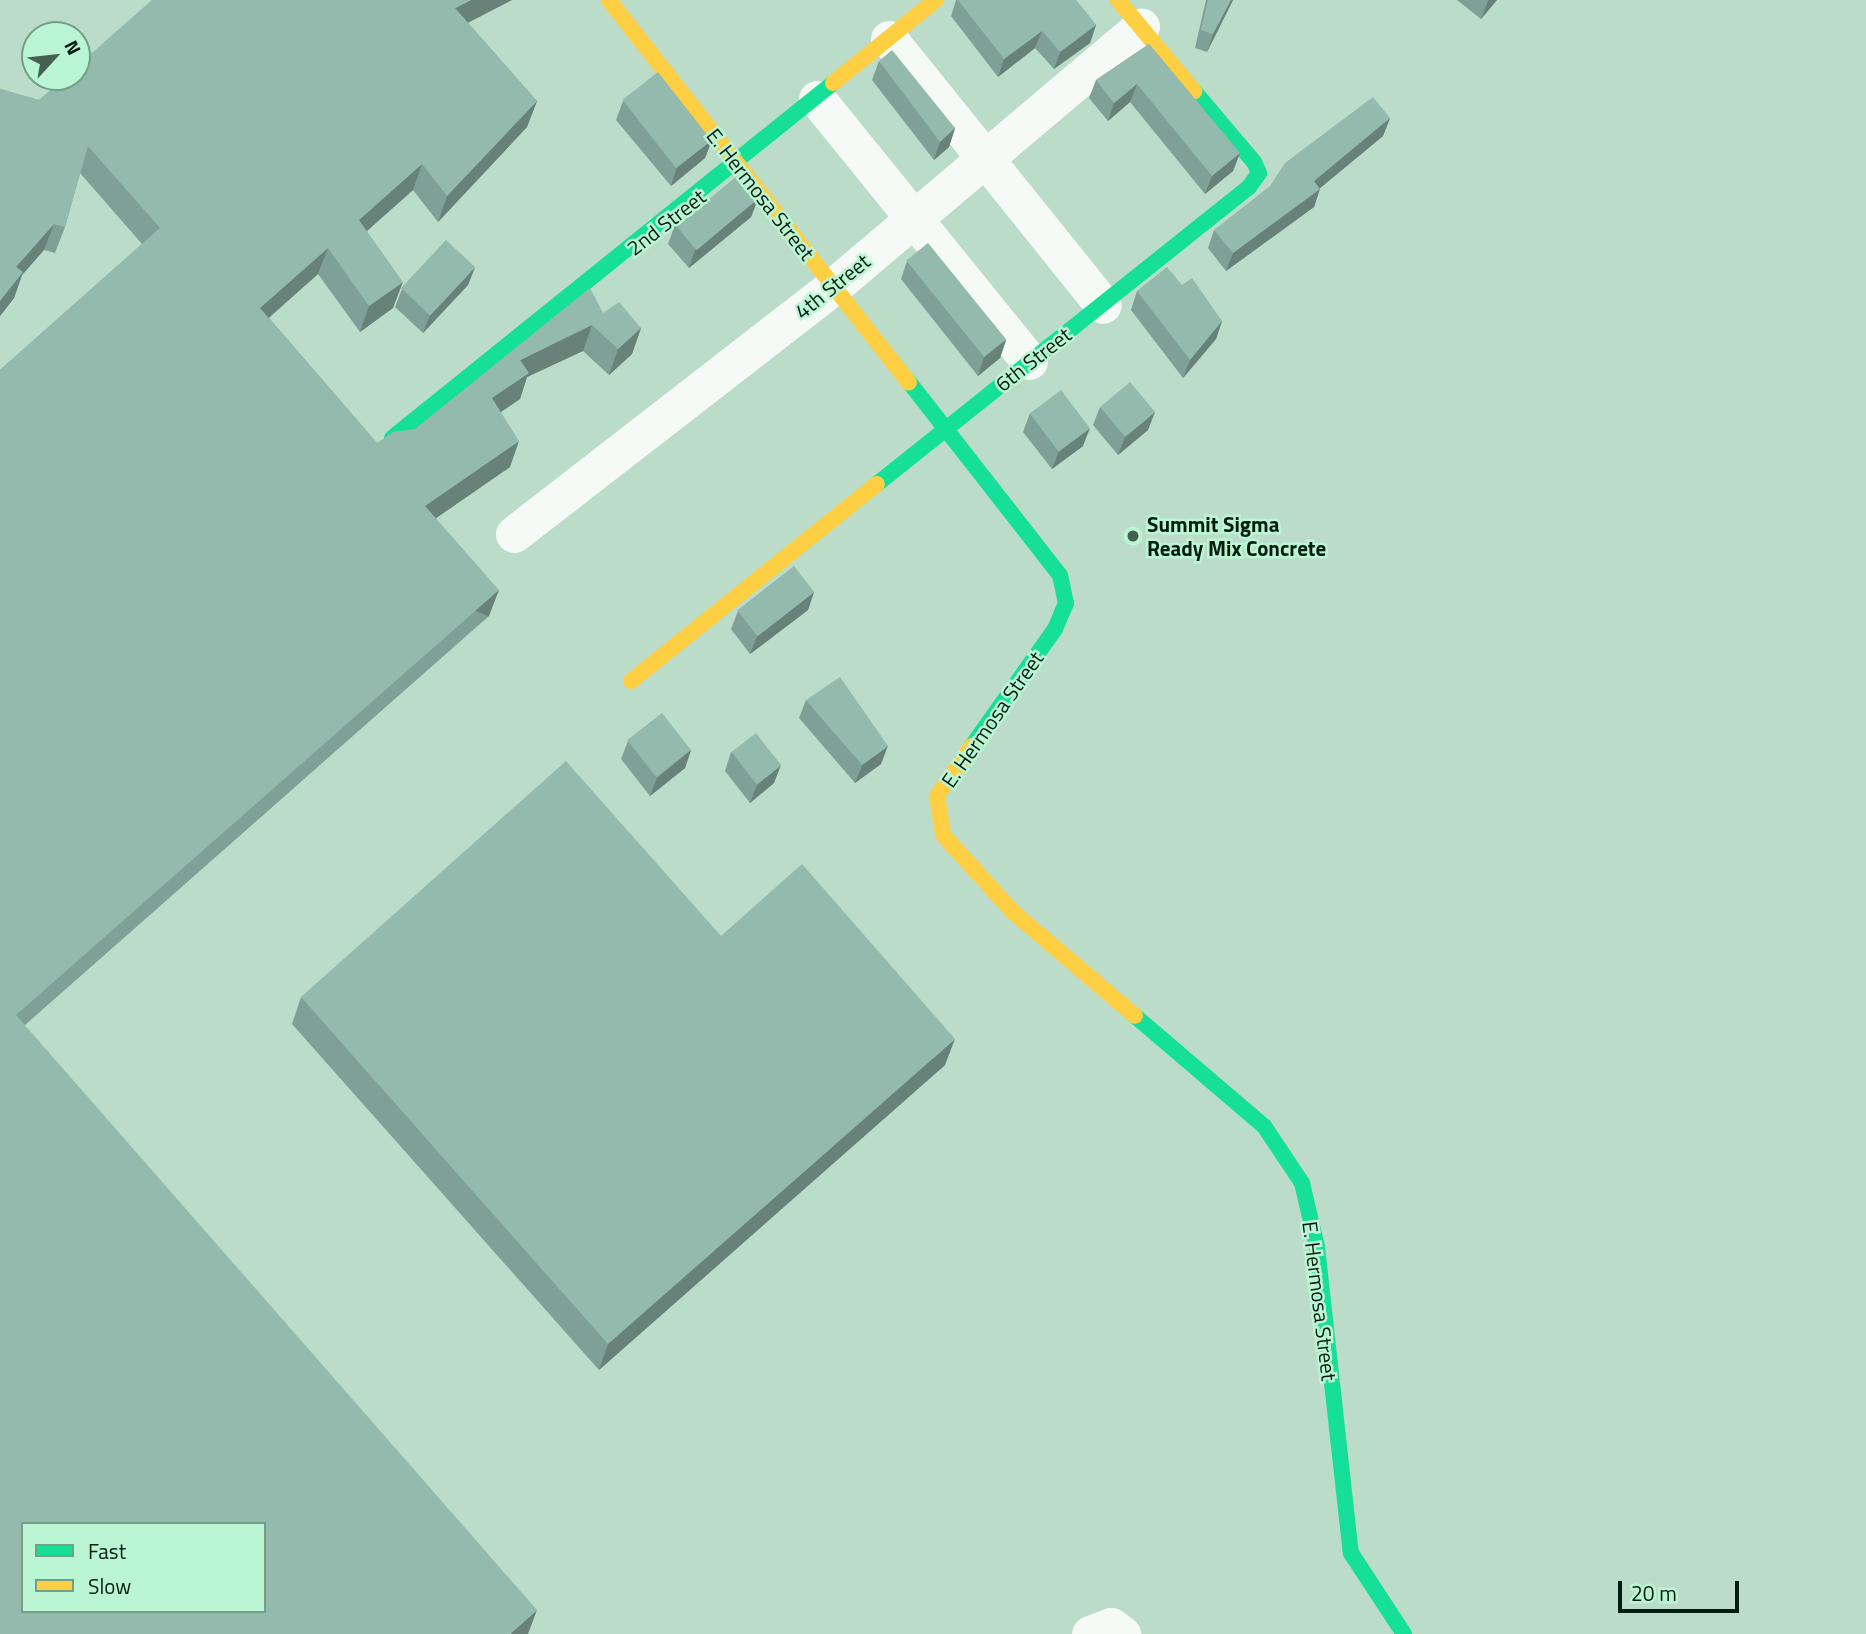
<!DOCTYPE html>
<html>
<head>
<meta charset="utf-8">
<style>
  body { margin:0 }
  #map { position:relative; width:1866px; height:1634px; overflow:hidden; background:#bbdcc9; font-family:"Titillium Web",sans-serif }
  div>[style] { position:absolute }
  [style*='--x'] { left:calc(var(--x)*1px); top:calc(var(--y)*1px); width:calc(var(--w)*1px); rotate:calc(var(--a)*1deg) }
  .street>* { height:37px; margin:-18.5px; padding:0 18.5px; transform-origin:18.5px; border-radius:18.5px; background:#f5faf7 }
  .fast>* { height:16px; margin:-8px; padding:0 8px; transform-origin:8px; border-radius:8px; background:#16e098 }
  .slow>* { height:16px; margin:-8px; padding:0 8px; transform-origin:8px; border-radius:8px; background:#ffcf43 }
  .wall>* { inset:0; background:#7fa096 }
  .shaded-wall>* { inset:0; background:#68827a; transform-origin:0 0 }
  .building>* { inset:0; background:#94baae; transform-origin:0 0 }
  .dots>* { width:19px; height:19px; translate:-50% -50%; box-sizing:border-box; border:4px solid #bbf6d4; border-radius:50% }
  span { translate:-50% -50%; white-space:nowrap; text-align:center; line-height:1.15; -webkit-text-stroke:5px #bbf6d4; paint-order:stroke }
  .street-label { font-size:21px; color:#051d11 }
  .poi-label { font-size:21px; color:#051d11; font-weight:700 }
  .left { translate:0 -50%; text-align:left }
  .legend { position:absolute; left:21px; top:1522px; width:245px; height:91px; box-sizing:border-box; background:#bbf6d4; border:2px solid #729f86; margin:0; padding:9px 12px; list-style:none; font-size:21px; color:#051d11 }
  .legend li { display:flex; align-items:center; gap:14px; height:35px }
  .legend b { width:35px; border:2px solid #729f86 }
  .north { position:absolute; left:21px; top:21px; width:70px; height:70px; box-sizing:border-box; background:#bbf6d4; border:2px solid #729f86; border-radius:50%; rotate:63deg; font-size:19px; font-weight:700; line-height:28px; text-align:center; color:#051d11 }
  .north::after { content:''; display:block; margin:auto; width:24px; height:32px; background:#456051; clip-path:polygon(50% 0,100% 100%,50% 72%,0 100%) }
  .scale { position:absolute; left:1618px; top:1581px; width:121px; height:32px; box-sizing:border-box; border:4px solid #051d11; border-top:0; padding-left:9px; font-size:21px; line-height:24px; white-space:nowrap; color:#051d11; -webkit-text-stroke:5px #bbf6d4; paint-order:stroke }
</style>
</head>
<body>
<div id="map">
  <div class="street">
    <i style="--x:889;--y:39;--w:341;--a:51.2"></i>
    <i style="--x:817;--y:99;--w:337;--a:51"></i>
    <i style="--x:514;--y:534;--w:405;--a:-37.8"></i>
    <i style="--x:834;--y:286;--w:402;--a:-40.2"></i>
    <i style="--x:1090;--y:1634;--w:22;--a:-21"></i>
    <i style="--x:1111;--y:1626;--w:14;--a:36"></i>
  </div>
  <div class="fast">
    <i style="--x:909;--y:382;--w:245;--a:52"></i>
    <i style="--x:1060;--y:575;--w:29;--a:78"></i>
    <i style="--x:1066;--y:603;--w:28;--a:113"></i>
    <i style="--x:1055;--y:629;--w:143;--a:125.4"></i>
    <i style="--x:392;--y:438;--w:566;--a:-38.83"></i>
    <i style="--x:877;--y:484;--w:476;--a:-38.6"></i>
    <i style="--x:1249;--y:187;--w:17;--a:-54"></i>
    <i style="--x:1259;--y:173;--w:12;--a:-114"></i>
    <i style="--x:1254;--y:162;--w:93;--a:-130.2"></i>
    <i style="--x:1135;--y:1016;--w:170;--a:40.5"></i>
    <i style="--x:1264;--y:1126;--w:69;--a:56.3"></i>
    <i style="--x:1302;--y:1183;--w:66;--a:76.8"></i>
    <i style="--x:1317;--y:1247;--w:308;--a:83.7"></i>
    <i style="--x:1351;--y:1553;--w:97;--a:56.8"></i>
  </div>
  <div class="slow">
    <i style="--x:609;--y:0;--w:486;--a:51.9"></i>
    <i style="--x:1118;--y:0;--w:119;--a:50.1"></i>
    <i style="--x:833;--y:83;--w:132;--a:-38.9"></i>
    <i style="--x:631;--y:681;--w:315;--a:-38.7"></i>
    <i style="--x:972;--y:746;--w:61;--a:125"></i>
    <i style="--x:937;--y:796;--w:39;--a:81"></i>
    <i style="--x:943;--y:835;--w:104;--a:47.7"></i>
    <i style="--x:1013;--y:912;--w:160;--a:40.4"></i>
  </div>
  <div class="wall">
    <i style="clip-path:polygon(512px 0,468px 23px,537px 101px,527px 127px,438px 222px,413px 190px,367px 231px,393px 308px,360px 332px,318px 274px,269px 318px,377px 443px,415px 429px,603px 313px,641px 328px,632px 354px,609px 375px,583px 351px,527px 377px,520px 399px,501px 412px,510px 467px,436px 518px,489px 616px,25px 1025px,0 1634px,0 370px,142px 244px,80px 173px,65px 227px,55px 253px,44px 250px,22px 275px,14px 298px,0 316px,0 89px,39px 100px)"></i>
    <i style="clip-path:polygon(956px 0,1076px 0,1096px 25px,1090px 43px,1054px 69px,1035px 48px,998px 77px,951px 16px)"></i>
    <i style="clip-path:polygon(1206px 0,1233px 0,1207px 52px,1195px 48px)"></i>
    <i style="clip-path:polygon(1457px 0,1497px 0,1481px 19px)"></i>
    <i style="clip-path:polygon(1149px 44px,1240px 153px,1233px 171px,1205px 194px,1130px 102px,1108px 121px,1089px 98px,1096px 80px)"></i>
    <i style="clip-path:polygon(879px 61px,955px 128px,949px 147px,934px 160px,872px 80px)"></i>
    <i style="clip-path:polygon(623px 101px,712px 140px,705px 158px,671px 186px,616px 120px)"></i>
    <i style="clip-path:polygon(1390px 118px,1383px 136px,1320px 188px,1314px 207px,1226px 271px,1208px 248px,1214px 230px)"></i>
    <i style="clip-path:polygon(758px 199px,751px 217px,689px 268px,668px 244px,675px 225px)"></i>
    <i style="clip-path:polygon(907px 261px,1006px 340px,1000px 358px,978px 376px,901px 279px)"></i>
    <i style="clip-path:polygon(475px 267px,468px 285px,423px 333px,395px 307px,402px 289px)"></i>
    <i style="clip-path:polygon(1182px 285px,1222px 321px,1216px 339px,1183px 378px,1131px 310px,1137px 291px)"></i>
    <i style="clip-path:polygon(1100px 407px,1148px 430px,1118px 455px,1093px 425px)"></i>
    <i style="clip-path:polygon(1030px 413px,1083px 446px,1052px 469px,1023px 432px)"></i>
    <i style="clip-path:polygon(814px 592px,808px 610px,750px 654px,731px 629px,738px 611px)"></i>
    <i style="clip-path:polygon(806px 700px,881px 764px,855px 783px,799px 718px)"></i>
    <i style="clip-path:polygon(628px 741px,691px 750px,685px 768px,650px 796px,621px 759px)"></i>
    <i style="clip-path:polygon(731px 752px,774px 783px,750px 803px,725px 771px)"></i>
    <i style="clip-path:polygon(721px 936px,945px 1065px,599px 1370px,292px 1024px,301px 997px)"></i>
  </div>
  <div class="shaded-wall">
    <i style="clip-path:polygon(471px 0,512px 0,445px 34px,455px 8px)"></i>
    <i style="clip-path:polygon(1231px 0,1233px 0,1207px 52px,1213px 34px)"></i>
    <i style="clip-path:polygon(1489px 0,1497px 0,1481px 19px,1488px 1px)"></i>
    <i style="clip-path:polygon(1096px 25px,1090px 43px,1054px 69px,1060px 52px)"></i>
    <i style="clip-path:polygon(1042px 31px,1035px 48px,998px 77px,1004px 59px)"></i>
    <i style="clip-path:polygon(1137px 84px,1130px 102px,1108px 121px,1114px 103px)"></i>
    <i style="clip-path:polygon(537px 101px,527px 127px,438px 222px,447px 196px)"></i>
    <i style="clip-path:polygon(1390px 118px,1383px 136px,1307px 199px,1314px 181px)"></i>
    <i style="clip-path:polygon(955px 128px,949px 147px,934px 160px,940px 142px)"></i>
    <i style="clip-path:polygon(712px 140px,705px 158px,671px 186px,677px 167px)"></i>
    <i style="clip-path:polygon(1240px 153px,1233px 171px,1205px 194px,1212px 176px)"></i>
    <i style="clip-path:polygon(422px 164px,413px 190px,350px 246px,359px 220px)"></i>
    <i style="clip-path:polygon(1320px 189px,1314px 207px,1226px 271px,1233px 253px)"></i>
    <i style="clip-path:polygon(758px 199px,751px 217px,689px 268px,695px 250px)"></i>
    <i style="clip-path:polygon(54px 224px,44px 250px,22px 275px,14px 298px,0 316px,0 301px,16px 267px)"></i>
    <i style="clip-path:polygon(328px 248px,318px 274px,250px 334px,260px 308px)"></i>
    <i style="clip-path:polygon(475px 267px,468px 285px,423px 333px,430px 315px)"></i>
    <i style="clip-path:polygon(403px 282px,393px 308px,360px 332px,369px 306px)"></i>
    <i style="clip-path:polygon(1222px 321px,1216px 339px,1183px 378px,1190px 360px)"></i>
    <i style="clip-path:polygon(592px 325px,583px 351px,527px 377px,520px 399px,483px 424px,492px 398px,520px 360px)"></i>
    <i style="clip-path:polygon(641px 328px,632px 354px,609px 375px,618px 349px)"></i>
    <i style="clip-path:polygon(1006px 340px,1000px 358px,978px 376px,984px 357px)"></i>
    <i style="clip-path:polygon(1155px 412px,1148px 430px,1118px 455px,1125px 437px)"></i>
    <i style="clip-path:polygon(1090px 428px,1083px 446px,1052px 469px,1059px 451px)"></i>
    <i style="clip-path:polygon(519px 441px,510px 467px,416px 532px,425px 506px)"></i>
    <i style="left:499px;top:590px;width:28px;height:643px;rotate:111deg"></i>
    <i style="clip-path:polygon(814px 592px,808px 610px,750px 654px,757px 636px)"></i>
    <i style="clip-path:polygon(888px 746px,881px 764px,855px 783px,862px 765px)"></i>
    <i style="clip-path:polygon(691px 750px,685px 768px,650px 796px,657px 778px)"></i>
    <i style="clip-path:polygon(781px 765px,774px 783px,750px 803px,757px 785px)"></i>
    <i style="clip-path:polygon(955px 1039px,945px 1065px,599px 1370px,608px 1344px)"></i>
    <i style="clip-path:polygon(537px 1610px,528px 1634px,510px 1634px)"></i>
  </div>
  <div class="building">
    <i style="clip-path:polygon(evenodd,152px 0,471px 0,455px 8px,537px 101px,447px 196px,422px 164px,359px 220px,403px 282px,369px 306px,328px 248px,260px 308px,377px 443px,393px 432px,415px 429px,590px 288px,603px 313px,619px 302px,641px 328px,618px 349px,592px 325px,520px 360px,529px 373px,492px 398px,519px 441px,425px 506px,499px 590px,16px 1015px,537px 1610px,510px 1634px,0 1634px,0 370px,160px 228px,88px 146px,65px 227px,54px 224px,16px 267px,23px 272px,0 301px,0 89px,39px 100px,65px 77px,77px 77px,77px 66px,152px 0,23px 1524px,264px 1524px,264px 1611px,23px 1611px,23px 1524px)"></i>
    <i style="clip-path:polygon(958px 0,1076px 0,1096px 25px,1060px 52px,1042px 31px,1004px 59px)"></i>
    <i style="clip-path:polygon(1208px 0,1231px 0,1213px 34px,1201px 30px)"></i>
    <i style="clip-path:polygon(1149px 44px,1240px 153px,1212px 176px,1137px 84px,1114px 103px,1096px 80px)"></i>
    <i style="clip-path:polygon(892px 50px,955px 128px,940px 142px,879px 61px)"></i>
    <i style="left:658px;top:72px;width:87px;height:45px;rotate:52deg"></i>
    <i style="clip-path:polygon(1373px 97px,1390px 118px,1314px 181px,1320px 189px,1233px 253px,1214px 230px,1270px 186px,1285px 163px)"></i>
    <i style="left:738px;top:175px;width:31px;height:80px;rotate:50deg"></i>
    <i style="left:446px;top:240px;width:40px;height:66px;rotate:43deg"></i>
    <i style="left:928px;top:243px;width:124px;height:28px;rotate:51deg"></i>
    <i style="clip-path:polygon(1167px 267px,1182px 285px,1192px 278px,1222px 321px,1190px 360px,1137px 291px)"></i>
    <i style="left:1130px;top:382px;width:39px;height:39px;rotate:50deg"></i>
    <i style="left:1061px;top:390px;width:48px;height:39px;rotate:53deg"></i>
    <i style="left:794px;top:566px;width:33px;height:72px;rotate:52deg"></i>
    <i style="clip-path:polygon(840px 677px,888px 746px,862px 765px,806px 700px)"></i>
    <i style="left:662px;top:713px;width:47px;height:44px;rotate:52deg"></i>
    <i style="left:756px;top:733px;width:41px;height:31px;rotate:52deg"></i>
    <i style="clip-path:polygon(566px 761px,721px 936px,802px 864px,955px 1039px,608px 1344px,301px 997px)"></i>
  </div>
  <div class="dots">
    <i style="left:1133px;top:536px;background:#456051"></i>
  </div>
  <div class="street-label">
    <span style="left:761px;top:194px;rotate:52deg">E. Hermosa Street</span>
    <span style="left:666px;top:222px;rotate:-38deg">2nd Street</span>
    <span style="left:832px;top:286px;rotate:-39deg">4th Street</span>
    <span style="left:1033px;top:359px;rotate:-38deg">6th Street</span>
    <span style="left:992px;top:719px;rotate:-55deg">E. Hermosa Street</span>
    <span style="left:1320px;top:1301px;rotate:83deg">E. Hermosa Street</span>
  </div>
  <div class="poi-label">
    <span class="left" style="left:1147px;top:536px">Summit Sigma<br>Ready Mix Concrete</span>
  </div>
  <ul class="legend">
  <li><b style="height:9px;background:#16e098"></b>Fast</li>
  <li><b style="height:9px;background:#ffcf43"></b>Slow</li>
  </ul>
  <div class="north">N</div>
  <div class="scale">20 m</div>
</div>
</body>
</html>
